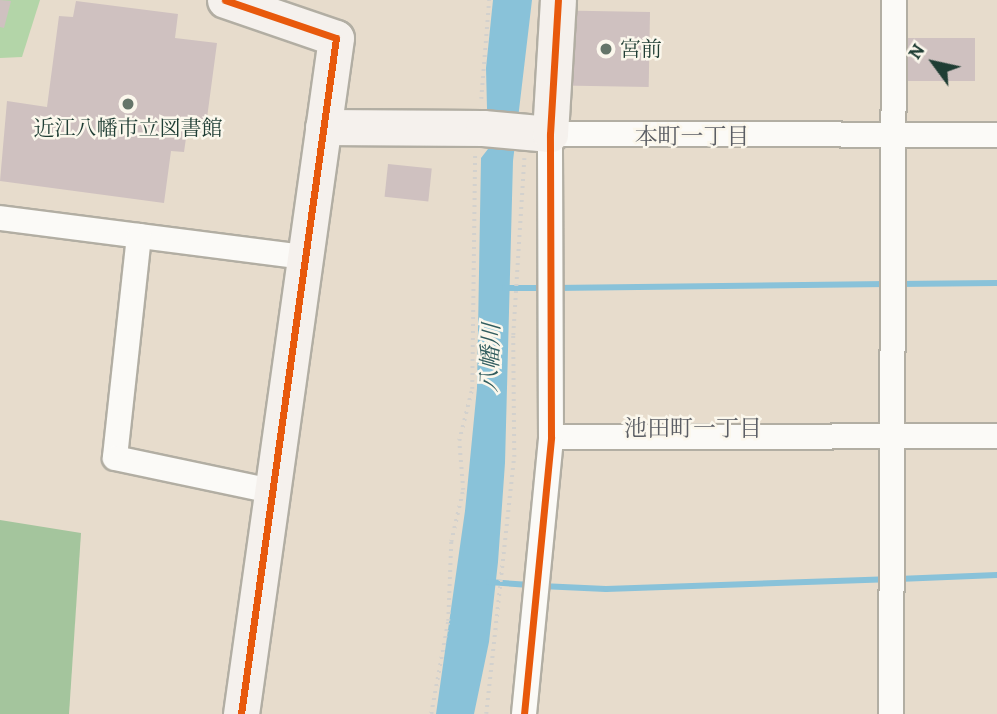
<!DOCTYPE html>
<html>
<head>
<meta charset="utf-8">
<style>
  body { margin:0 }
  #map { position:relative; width:997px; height:714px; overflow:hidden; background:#e7dccc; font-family:Alegreya,"Noto Serif JP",serif }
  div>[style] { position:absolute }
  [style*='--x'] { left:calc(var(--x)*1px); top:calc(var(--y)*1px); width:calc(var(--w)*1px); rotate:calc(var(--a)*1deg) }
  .green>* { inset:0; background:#b3d5a8 }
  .forest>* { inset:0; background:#a4c59d }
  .water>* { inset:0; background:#89c2d9 }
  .stream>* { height:6px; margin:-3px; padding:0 3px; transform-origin:3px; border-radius:3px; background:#89c2d9 }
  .building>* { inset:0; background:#cfc1c0; transform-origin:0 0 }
  .path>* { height:3.5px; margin-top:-1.75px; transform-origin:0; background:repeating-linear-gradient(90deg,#d3d1cd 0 2px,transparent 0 7px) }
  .roads { filter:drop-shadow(2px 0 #b2aea3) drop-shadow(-2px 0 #b2aea3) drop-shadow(0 2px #b2aea3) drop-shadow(0 -2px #b2aea3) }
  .street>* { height:24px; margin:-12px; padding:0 12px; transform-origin:12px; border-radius:12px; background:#fbfaf7 }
  .secondary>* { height:35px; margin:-17.5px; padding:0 17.5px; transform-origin:17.5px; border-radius:17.5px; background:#f5f1ed }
  .cycleway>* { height:7px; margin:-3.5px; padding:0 3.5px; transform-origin:3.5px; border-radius:3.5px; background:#e8590c }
  .dots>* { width:19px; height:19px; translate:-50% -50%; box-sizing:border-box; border:4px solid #fbf7ec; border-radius:50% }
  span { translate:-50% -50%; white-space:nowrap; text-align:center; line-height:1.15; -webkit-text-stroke:5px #fbf7ec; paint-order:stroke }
  .poi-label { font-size:21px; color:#1f3d34 }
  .left { translate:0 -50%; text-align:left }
  .neighbourhood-label { font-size:23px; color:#5b5e64 }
  .water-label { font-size:23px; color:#305c5e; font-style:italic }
  .north { position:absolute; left:899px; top:28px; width:70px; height:70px; -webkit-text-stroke:5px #fbf7ec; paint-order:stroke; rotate:303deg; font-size:19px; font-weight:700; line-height:28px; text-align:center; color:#1f3d34 }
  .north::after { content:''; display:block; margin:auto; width:24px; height:32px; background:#1f3d34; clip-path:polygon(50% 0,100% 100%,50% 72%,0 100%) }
</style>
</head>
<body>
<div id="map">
  <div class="green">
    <i style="clip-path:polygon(0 0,40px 0,22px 57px,0 58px)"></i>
  </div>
  <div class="forest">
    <i style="clip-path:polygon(0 520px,81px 533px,69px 714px,0 714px)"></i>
  </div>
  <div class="water">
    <i style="clip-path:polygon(493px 0,532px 0,513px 161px,505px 463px,498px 562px,489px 642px,474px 714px,436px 714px,465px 511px,477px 388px,481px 158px,488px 149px,486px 68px)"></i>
  </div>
  <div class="stream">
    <i style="--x:897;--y:284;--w:100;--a:-0.6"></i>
    <i style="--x:505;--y:288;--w:39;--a:0"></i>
    <i style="--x:554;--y:288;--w:333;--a:-0.7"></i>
    <i style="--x:898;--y:579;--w:99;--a:-2.3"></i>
    <i style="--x:489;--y:582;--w:41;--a:4.2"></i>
    <i style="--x:541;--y:586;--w:65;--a:2.6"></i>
    <i style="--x:606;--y:589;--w:281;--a:-2"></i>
  </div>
  <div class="building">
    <i style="clip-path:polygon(0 0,11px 1px,4px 28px,0 27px)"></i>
    <i style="clip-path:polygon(76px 1px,178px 14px,175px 38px,217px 43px,205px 133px,187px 131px,184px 152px,171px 151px,164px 203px,0 181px,7px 101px,47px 107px,59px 16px,73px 17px)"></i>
    <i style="left:650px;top:12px;width:75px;height:86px;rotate:91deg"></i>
    <i style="left:906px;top:38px;width:69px;height:43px"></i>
    <i style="left:388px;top:164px;width:44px;height:33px;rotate:6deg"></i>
  </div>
  <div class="path">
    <i style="--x:481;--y:99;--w:99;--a:-85.4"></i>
    <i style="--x:431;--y:714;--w:95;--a:-79.6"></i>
    <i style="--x:448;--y:621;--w:79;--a:-87.8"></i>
    <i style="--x:451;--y:542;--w:53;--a:-77"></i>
    <i style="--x:463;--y:490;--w:49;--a:-94.7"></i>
    <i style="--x:459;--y:441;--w:54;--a:-76"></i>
    <i style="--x:472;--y:389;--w:234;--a:-89.3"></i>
    <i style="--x:486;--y:714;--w:259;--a:-83.8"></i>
    <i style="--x:514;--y:457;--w:122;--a:-90.5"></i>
    <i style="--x:513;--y:335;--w:177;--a:-86.4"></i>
  </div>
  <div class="roads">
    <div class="street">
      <i style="--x:0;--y:218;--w:307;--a:7.3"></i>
      <i style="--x:139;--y:236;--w:223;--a:96.2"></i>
      <i style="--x:115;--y:458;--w:160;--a:11.9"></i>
      <i style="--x:551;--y:437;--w:446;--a:-0.1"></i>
      <i style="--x:524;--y:714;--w:278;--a:-84.4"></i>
      <i style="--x:551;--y:437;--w:303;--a:-90.2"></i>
      <i style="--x:550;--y:134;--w:447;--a:0.1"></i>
      <i style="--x:891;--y:714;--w:714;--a:-89.76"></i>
    </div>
    <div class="secondary">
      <i style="--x:225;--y:0;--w:117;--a:18.9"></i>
      <i style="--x:336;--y:38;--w:683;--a:98"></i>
      <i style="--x:323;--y:127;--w:160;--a:0.4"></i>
      <i style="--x:483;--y:128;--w:67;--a:5.1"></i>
      <i style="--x:550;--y:134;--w:134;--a:-86.6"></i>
    </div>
  </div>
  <div class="cycleway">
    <i style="--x:225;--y:0;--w:117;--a:18.9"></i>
    <i style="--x:336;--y:38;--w:683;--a:98"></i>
    <i style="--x:524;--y:714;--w:278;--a:-84.4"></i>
    <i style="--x:551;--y:437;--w:303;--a:-90.2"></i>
    <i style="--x:550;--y:134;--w:134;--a:-86.6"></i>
  </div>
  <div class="dots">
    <i style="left:606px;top:49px;background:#657569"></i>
    <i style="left:128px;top:104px;background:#657569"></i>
  </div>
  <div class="poi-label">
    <span class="left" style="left:620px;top:49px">宮前</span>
    <span style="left:128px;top:128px">近江八幡市立図書館</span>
  </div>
  <div class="neighbourhood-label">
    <span style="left:692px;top:137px">本町一丁目</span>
    <span style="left:693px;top:429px">池田町一丁目</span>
  </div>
  <div class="water-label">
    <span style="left:491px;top:358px;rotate:-88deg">八幡川</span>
  </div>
  <div class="north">N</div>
</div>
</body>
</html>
